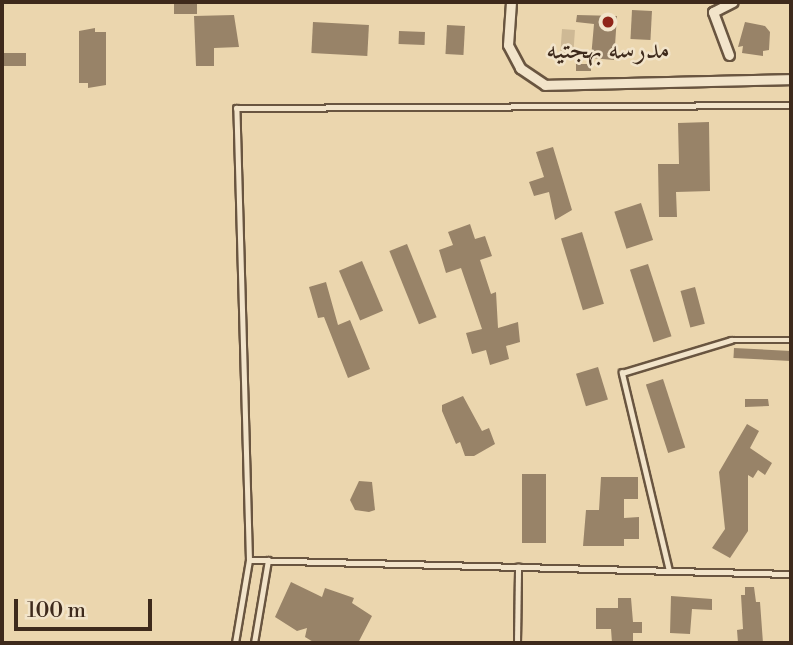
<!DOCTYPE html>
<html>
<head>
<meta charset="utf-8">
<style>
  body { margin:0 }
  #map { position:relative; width:793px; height:645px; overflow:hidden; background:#ebd6ae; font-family:"Libre Bodoni",Amiri,serif }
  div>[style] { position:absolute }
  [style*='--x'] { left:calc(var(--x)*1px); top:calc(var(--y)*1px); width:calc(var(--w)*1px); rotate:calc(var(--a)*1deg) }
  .green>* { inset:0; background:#ceb995; transform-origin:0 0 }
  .building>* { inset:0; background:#988368; transform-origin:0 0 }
  .roads { filter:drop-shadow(2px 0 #695540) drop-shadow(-2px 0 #695540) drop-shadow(0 2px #695540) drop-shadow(0 -2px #695540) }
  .service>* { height:4.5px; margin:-2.25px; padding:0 2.25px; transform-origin:2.25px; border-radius:2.25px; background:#f2e4ca }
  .minor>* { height:9px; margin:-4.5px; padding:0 4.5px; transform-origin:4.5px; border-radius:4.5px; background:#f2e4ca }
  .dots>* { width:19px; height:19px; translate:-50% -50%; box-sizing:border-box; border:4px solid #f2e4ca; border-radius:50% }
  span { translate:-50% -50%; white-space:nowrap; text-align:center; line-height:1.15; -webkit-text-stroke:5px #f2e4ca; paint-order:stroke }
  .poi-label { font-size:28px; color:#3e2a1c }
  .frame { position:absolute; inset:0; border:4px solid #3e2a1c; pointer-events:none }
  .scale { position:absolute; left:14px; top:599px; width:138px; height:32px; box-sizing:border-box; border:4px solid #3e2a1c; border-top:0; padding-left:9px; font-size:21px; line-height:24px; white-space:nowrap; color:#3e2a1c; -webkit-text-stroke:5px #f2e4ca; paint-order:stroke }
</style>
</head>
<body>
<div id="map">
  <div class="green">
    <i style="left:562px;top:29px;width:13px;height:24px;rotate:4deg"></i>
  </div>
  <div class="building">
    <i style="left:174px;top:2px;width:23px;height:12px"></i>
    <i style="left:632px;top:10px;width:20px;height:29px;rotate:3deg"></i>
    <i style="clip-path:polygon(234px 15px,239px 47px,214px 48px,214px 66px,196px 66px,194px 16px)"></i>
    <i style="clip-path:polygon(577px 15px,617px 16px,614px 60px,591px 58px,594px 24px,576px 22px)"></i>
    <i style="left:313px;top:22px;width:56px;height:31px;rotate:3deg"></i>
    <i style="clip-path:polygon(745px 22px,765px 26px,770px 32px,769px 50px,763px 51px,763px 56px,742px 53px,743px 46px,738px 47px)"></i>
    <i style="left:447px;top:25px;width:18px;height:29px;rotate:3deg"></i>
    <i style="clip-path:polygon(95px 28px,95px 32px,106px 32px,106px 85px,88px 88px,88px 83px,79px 83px,79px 31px)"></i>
    <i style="left:399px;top:31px;width:26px;height:13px;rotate:2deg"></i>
    <i style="left:2px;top:53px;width:24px;height:13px"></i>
    <i style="left:576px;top:64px;width:15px;height:7px"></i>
    <i style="clip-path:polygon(709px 122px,710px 191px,676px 192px,677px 217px,659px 217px,658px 164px,679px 164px,678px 123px)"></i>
    <i style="clip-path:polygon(553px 147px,572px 210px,555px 220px,549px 192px,534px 196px,529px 182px,544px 177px,536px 152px)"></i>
    <i style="left:641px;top:203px;width:39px;height:28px;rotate:72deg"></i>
    <i style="clip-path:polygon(470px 224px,475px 239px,485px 236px,492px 256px,480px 260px,491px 294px,496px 292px,498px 328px,518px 322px,520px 342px,506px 346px,509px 359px,490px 365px,486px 350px,472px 354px,466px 333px,482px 329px,461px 268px,446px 273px,439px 250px,453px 245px,448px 232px)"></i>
    <i style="left:582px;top:232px;width:75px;height:22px;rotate:73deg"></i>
    <i style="left:407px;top:244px;width:79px;height:19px;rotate:68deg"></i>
    <i style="left:362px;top:261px;width:54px;height:25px;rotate:67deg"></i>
    <i style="left:648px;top:264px;width:76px;height:19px;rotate:72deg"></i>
    <i style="clip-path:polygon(326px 282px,338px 325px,350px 320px,370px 369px,348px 378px,324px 317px,318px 318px,309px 287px)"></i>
    <i style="left:695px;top:287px;width:38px;height:15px;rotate:75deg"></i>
    <i style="left:734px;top:348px;width:57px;height:10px;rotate:3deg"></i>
    <i style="left:598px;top:367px;width:34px;height:23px;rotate:73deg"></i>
    <i style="left:663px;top:379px;width:72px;height:18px;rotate:72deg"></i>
    <i style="clip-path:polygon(463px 396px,482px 431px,489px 428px,495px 444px,474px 456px,465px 456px,460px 442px,456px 444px,442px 411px,442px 405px)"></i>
    <i style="clip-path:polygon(745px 399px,768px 399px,769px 406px,745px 407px)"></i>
    <i style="clip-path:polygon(747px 424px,759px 431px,750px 448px,772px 463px,765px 475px,758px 470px,753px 478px,748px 475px,748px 531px,730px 558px,712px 548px,725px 529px,719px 472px)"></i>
    <i style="left:522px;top:474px;width:24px;height:69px"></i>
    <i style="clip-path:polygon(601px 477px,638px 477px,638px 499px,624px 499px,624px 518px,639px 517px,639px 539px,624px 539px,624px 546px,583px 546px,586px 510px,599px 510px)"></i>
    <i style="clip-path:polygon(359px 481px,372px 482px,375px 510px,369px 512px,355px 510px,350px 500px)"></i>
    <i style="clip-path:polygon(291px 582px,322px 597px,325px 588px,354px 598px,352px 603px,372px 616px,358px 643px,315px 643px,305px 637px,307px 628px,297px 631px,275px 617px)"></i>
    <i style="clip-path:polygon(745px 587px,754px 587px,756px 602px,760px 602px,763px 643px,738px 643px,737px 630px,743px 629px,741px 595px,745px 595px)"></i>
    <i style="clip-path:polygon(671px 596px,712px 599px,712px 610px,692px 609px,690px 634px,670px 633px)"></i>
    <i style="clip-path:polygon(618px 598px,631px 598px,633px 622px,642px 622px,642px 633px,633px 633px,633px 643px,612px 643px,611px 629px,596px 629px,596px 608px,618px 608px)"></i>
  </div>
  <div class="roads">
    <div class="service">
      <i style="--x:249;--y:560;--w:542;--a:1.48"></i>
      <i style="--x:669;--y:571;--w:204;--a:-103.4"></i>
      <i style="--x:622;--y:373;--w:114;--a:-16.8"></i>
      <i style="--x:731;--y:340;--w:60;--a:0"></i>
      <i style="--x:235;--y:643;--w:84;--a:-80.4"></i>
      <i style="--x:249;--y:560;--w:452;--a:-91.6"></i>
      <i style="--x:236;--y:108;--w:555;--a:-0.31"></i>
      <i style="--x:254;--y:643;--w:84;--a:-80.4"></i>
      <i style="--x:517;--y:643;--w:76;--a:-89.2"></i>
    </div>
    <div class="minor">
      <i style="--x:511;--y:2;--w:43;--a:94"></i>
      <i style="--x:508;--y:45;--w:26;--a:62"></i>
      <i style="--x:520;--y:68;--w:30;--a:34"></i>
      <i style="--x:545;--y:85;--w:246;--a:-1.4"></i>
      <i style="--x:729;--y:55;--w:46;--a:-110.4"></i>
      <i style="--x:713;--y:12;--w:22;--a:-27"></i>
    </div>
  </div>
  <div class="dots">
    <i style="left:608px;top:22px;background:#8f2418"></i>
  </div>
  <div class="poi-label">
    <span style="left:608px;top:50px">مدرسه بهجتیه</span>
  </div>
  <div class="frame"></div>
  <div class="scale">100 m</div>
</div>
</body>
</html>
